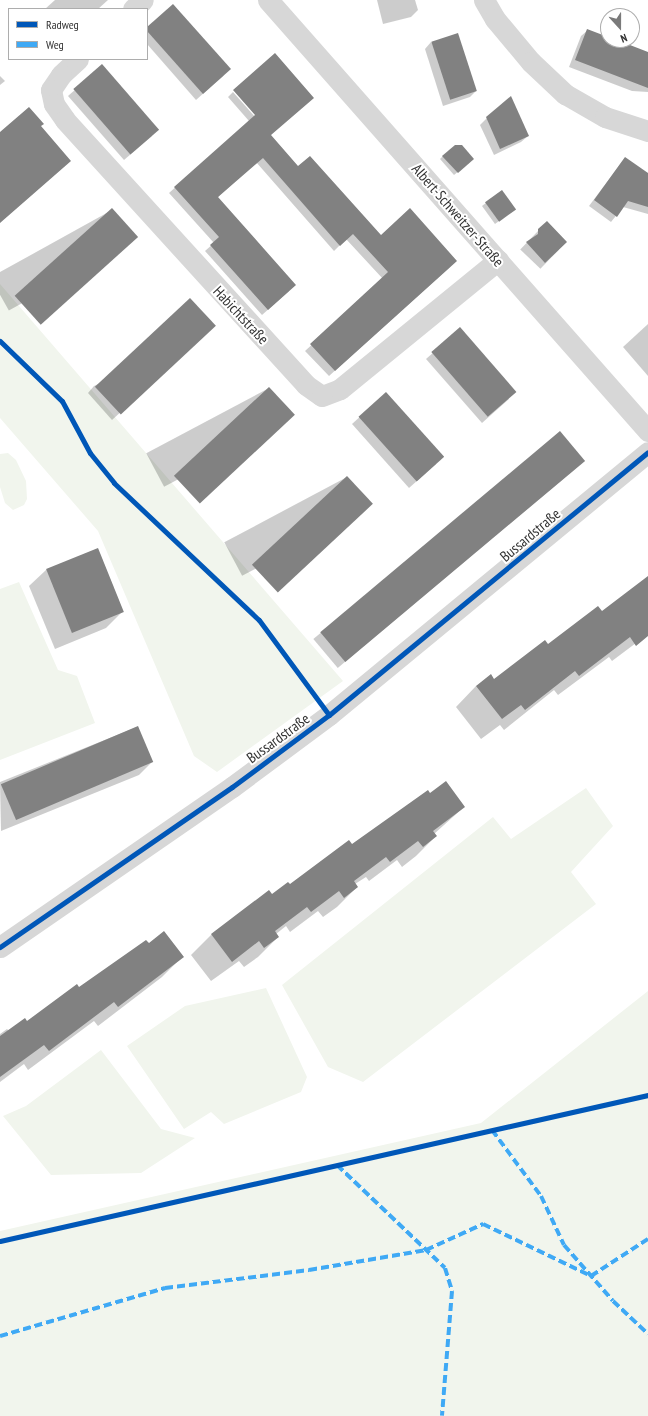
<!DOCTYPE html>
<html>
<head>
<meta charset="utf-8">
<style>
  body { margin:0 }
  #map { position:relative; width:648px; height:1416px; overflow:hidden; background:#fff; font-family:"PT Sans Narrow",sans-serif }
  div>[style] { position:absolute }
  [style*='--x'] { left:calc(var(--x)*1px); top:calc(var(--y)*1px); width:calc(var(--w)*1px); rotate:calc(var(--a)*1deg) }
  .green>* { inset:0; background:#f1f5ed }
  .shadow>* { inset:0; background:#0003; transform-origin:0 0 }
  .building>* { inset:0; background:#818181; transform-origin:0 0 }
  .minor>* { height:21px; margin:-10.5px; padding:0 10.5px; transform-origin:10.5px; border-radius:10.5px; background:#d7d7d7 }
  .quiet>* { height:4px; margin-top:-2px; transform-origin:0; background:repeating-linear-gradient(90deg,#3fa9f5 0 8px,transparent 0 12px) }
  .cycleway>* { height:5px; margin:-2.5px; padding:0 2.5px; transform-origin:2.5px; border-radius:2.5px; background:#0057b8 }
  span { translate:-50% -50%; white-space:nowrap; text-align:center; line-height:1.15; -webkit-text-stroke:4px #fff; paint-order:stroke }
  .street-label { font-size:15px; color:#333 }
  .legend { position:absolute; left:8px; top:8px; width:140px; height:52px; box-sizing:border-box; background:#fff; border:1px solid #adadad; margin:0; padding:5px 7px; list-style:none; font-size:12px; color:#333 }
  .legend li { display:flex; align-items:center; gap:8px; height:20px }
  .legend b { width:20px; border:1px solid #adadad }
  .north { position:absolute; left:600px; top:8px; width:40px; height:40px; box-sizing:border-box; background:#fff; border:1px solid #adadad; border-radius:50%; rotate:159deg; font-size:11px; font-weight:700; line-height:16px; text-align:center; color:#333 }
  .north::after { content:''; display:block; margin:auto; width:14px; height:18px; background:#7a7a7a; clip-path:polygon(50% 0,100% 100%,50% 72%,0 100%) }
</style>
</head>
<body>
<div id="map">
  <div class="green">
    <i style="clip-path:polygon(0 284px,343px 681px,217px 772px,194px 756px,98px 531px,0 418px)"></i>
    <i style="clip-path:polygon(8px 453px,16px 460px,26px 481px,27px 499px,24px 505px,13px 510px,5px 503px,0 487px,0 454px)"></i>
    <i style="clip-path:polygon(19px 582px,58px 670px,77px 676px,95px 723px,0 760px,0 589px)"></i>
    <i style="clip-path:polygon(586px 788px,613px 826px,571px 872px,596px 904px,363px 1082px,328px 1067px,282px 985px,493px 817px,511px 839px)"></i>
    <i style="clip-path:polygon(266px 988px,307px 1077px,301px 1092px,224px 1124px,211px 1112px,184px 1129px,127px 1046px,185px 1006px)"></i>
    <i style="clip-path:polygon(648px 991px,648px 1416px,0 1416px,0 1231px,481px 1123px)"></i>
    <i style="clip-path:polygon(101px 1050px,161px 1129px,195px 1138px,141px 1173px,51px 1175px,3px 1116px,26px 1106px)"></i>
  </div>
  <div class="shadow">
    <i style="clip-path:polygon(55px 0,108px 0,98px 9px,45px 9px)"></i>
    <i style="clip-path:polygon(377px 0,415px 0,418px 10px,411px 17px,383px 24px)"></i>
    <i style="clip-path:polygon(147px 28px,223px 76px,196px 100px,147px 44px)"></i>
    <i style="clip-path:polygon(588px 30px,608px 38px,608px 40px,648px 53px,648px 92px,632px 91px,569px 67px,581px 36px)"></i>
    <i style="clip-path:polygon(431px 42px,476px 91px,470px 97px,443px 106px,425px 49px)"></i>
    <i style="clip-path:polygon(275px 55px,270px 136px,298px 167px,380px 236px,450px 267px,329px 376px,305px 351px,383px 279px,346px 239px,334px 251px,256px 162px,217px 198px,289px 291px,262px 315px,205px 251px,214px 243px,169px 193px,249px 121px,228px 97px,233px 92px,257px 119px)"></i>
    <i style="clip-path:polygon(102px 66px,152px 136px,124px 160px,68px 96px)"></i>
    <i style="clip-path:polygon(0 76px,5px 81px,0 85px)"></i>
    <i style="clip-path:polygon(487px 118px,528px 136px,521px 142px,494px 155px,480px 125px)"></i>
    <i style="clip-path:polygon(443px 156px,470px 162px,454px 175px,440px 159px)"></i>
    <i style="clip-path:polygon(625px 158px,648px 174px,648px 214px,623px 207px,611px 222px,589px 206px)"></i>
    <i style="clip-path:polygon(501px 191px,511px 212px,495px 224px,482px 206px)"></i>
    <i style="left:112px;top:210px;width:38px;height:139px;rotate:61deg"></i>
    <i style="left:539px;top:230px;width:28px;height:27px;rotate:44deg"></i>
    <i style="clip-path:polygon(648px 324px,648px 376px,623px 347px)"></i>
    <i style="clip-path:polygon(460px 329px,509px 399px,482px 423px,426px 359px)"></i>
    <i style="clip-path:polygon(208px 332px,112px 420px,88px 393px,94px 386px)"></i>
    <i style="left:269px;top:388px;width:38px;height:139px;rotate:62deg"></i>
    <i style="clip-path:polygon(386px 393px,436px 464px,409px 488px,352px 424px)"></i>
    <i style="left:560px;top:432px;width:38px;height:322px;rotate:50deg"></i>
    <i style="left:347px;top:477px;width:38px;height:139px;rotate:62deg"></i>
    <i style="clip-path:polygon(98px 549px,123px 611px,106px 628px,55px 649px,29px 586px,46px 570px)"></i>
    <i style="clip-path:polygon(648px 578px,648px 634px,612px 661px,609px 657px,558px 695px,554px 690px,504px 730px,500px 725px,481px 739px,456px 707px,476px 686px,494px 680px,602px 613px)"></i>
    <i style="clip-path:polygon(137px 727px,152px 762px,139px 775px,1px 831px,0 782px)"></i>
    <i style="clip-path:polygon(430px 795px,464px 807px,434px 834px,436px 836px,416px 856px,402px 867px,397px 860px,369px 881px,366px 877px,355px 884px,357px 887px,337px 907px,323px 917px,318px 911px,290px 932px,286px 926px,276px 934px,278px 937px,258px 957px,244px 967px,239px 961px,211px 981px,191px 955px,211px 935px,269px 892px,272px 895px,290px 886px)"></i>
    <i style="clip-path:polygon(148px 944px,182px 957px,162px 977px,98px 1026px,94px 1021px,28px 1070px,24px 1064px,0 1082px,0 1034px,7px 1029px,9px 1031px,27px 1023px)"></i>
  </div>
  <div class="building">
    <i style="clip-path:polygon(173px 4px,231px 69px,203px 94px,147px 31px,147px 27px)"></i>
    <i style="clip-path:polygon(587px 29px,608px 37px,608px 40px,617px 40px,648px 52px,648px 88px,575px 60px)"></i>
    <i style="left:458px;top:33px;width:61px;height:28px;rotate:72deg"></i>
    <i style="clip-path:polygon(275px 53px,314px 98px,271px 135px,298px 166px,310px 156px,381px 235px,410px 208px,457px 261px,335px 371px,310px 344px,388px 272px,353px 234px,340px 246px,263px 158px,218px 197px,296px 285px,268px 310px,210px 245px,219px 237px,174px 187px,255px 115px,233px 90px)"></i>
    <i style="left:102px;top:64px;width:87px;height:38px;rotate:49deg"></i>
    <i style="clip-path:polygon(511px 96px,529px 136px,500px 149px,486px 117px)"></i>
    <i style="clip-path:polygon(29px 107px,44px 124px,41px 126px,71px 161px,0 223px,0 132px)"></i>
    <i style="clip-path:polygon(455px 145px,462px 145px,474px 159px,458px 173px,442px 156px)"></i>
    <i style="clip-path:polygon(625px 157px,648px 173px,648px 207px,628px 201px,617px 217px,594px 200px)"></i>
    <i style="left:502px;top:190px;width:24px;height:21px;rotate:54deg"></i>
    <i style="left:112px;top:208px;width:39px;height:131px;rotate:48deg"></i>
    <i style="clip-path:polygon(547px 221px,567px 242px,545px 263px,526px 242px,538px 234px,538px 229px)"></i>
    <i style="left:190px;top:298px;width:38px;height:130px;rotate:47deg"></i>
    <i style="left:460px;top:327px;width:86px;height:38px;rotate:49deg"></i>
    <i style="left:269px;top:387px;width:38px;height:130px;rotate:47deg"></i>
    <i style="left:386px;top:392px;width:87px;height:37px;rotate:48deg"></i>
    <i style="left:560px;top:431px;width:39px;height:313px;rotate:50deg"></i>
    <i style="left:347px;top:476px;width:38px;height:130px;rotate:47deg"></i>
    <i style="left:98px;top:548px;width:69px;height:56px;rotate:68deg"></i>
    <i style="clip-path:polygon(648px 576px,648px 636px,636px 646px,630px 637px,579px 676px,575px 671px,525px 710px,521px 705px,502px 719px,476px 686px,491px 674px,494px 679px,545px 640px,548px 644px,598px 606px,602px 611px)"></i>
    <i style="left:138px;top:726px;width:39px;height:149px;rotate:67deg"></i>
    <i style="clip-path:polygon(446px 781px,465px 807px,433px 831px,437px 836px,423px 847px,418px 841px,390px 862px,386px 857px,354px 881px,358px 887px,344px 898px,339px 891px,311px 912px,307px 907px,275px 931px,279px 937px,264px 948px,259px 941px,232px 962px,211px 934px,269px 890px,272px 894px,288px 882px,290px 884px,349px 840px,352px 844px,428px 790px,430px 793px)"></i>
    <i style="clip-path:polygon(164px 931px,184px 957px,118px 1007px,114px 1002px,49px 1051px,44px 1045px,0 1077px,0 1036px,25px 1018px,27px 1021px,77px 984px,79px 987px,146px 940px,149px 943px)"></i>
  </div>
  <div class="minor">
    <i style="--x:268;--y:0;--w:575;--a:48.6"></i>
    <i style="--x:484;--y:0;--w:22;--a:60"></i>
    <i style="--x:495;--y:19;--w:56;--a:50.1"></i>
    <i style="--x:531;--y:62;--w:47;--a:43.3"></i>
    <i style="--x:565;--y:94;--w:46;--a:29.9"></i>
    <i style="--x:605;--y:117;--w:45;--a:18"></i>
    <i style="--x:133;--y:9;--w:13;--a:-42"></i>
    <i style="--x:78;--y:59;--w:23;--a:137"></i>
    <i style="--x:61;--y:75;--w:18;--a:124"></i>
    <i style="--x:51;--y:90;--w:14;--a:78"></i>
    <i style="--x:54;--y:104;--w:19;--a:55"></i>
    <i style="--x:65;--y:120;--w:358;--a:47.7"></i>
    <i style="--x:306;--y:385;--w:19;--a:35"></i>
    <i style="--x:322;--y:396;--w:19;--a:-21"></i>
    <i style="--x:340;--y:389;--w:204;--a:-39.2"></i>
    <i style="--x:0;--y:947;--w:282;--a:-34.6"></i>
    <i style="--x:232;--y:787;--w:121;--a:-36.6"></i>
    <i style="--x:329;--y:715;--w:413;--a:-39.5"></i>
  </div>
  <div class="quiet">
    <i style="--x:492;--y:1130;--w:82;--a:53.4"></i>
    <i style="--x:541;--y:1196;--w:54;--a:64.9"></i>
    <i style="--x:564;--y:1245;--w:74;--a:48.8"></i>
    <i style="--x:613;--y:1301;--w:48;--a:43.3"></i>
    <i style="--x:337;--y:1165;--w:149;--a:43.6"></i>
    <i style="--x:445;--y:1268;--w:24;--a:73"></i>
    <i style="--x:452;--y:1291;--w:125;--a:94.6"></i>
    <i style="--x:0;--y:1336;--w:172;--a:-16.2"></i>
    <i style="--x:165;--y:1288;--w:145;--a:-7.1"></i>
    <i style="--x:309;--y:1270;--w:119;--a:-9.7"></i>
    <i style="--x:426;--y:1250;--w:63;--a:-24.5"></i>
    <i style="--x:483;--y:1224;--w:120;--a:25.7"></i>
    <i style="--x:591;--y:1276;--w:68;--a:-33"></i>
  </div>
  <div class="cycleway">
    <i style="--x:0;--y:341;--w:86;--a:44.1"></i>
    <i style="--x:62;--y:401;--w:59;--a:61.7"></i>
    <i style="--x:90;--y:453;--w:38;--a:51"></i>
    <i style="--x:114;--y:483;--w:199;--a:43.4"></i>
    <i style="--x:259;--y:620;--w:118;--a:53.6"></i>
    <i style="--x:0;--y:947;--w:282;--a:-34.6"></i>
    <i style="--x:232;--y:787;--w:121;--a:-36.6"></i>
    <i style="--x:329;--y:715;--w:413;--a:-39.5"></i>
    <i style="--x:0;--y:1241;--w:664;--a:-12.7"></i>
  </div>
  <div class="street-label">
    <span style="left:458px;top:215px;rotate:49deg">Albert-Schweitzer-Straße</span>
    <span style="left:241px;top:315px;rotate:47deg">Habichtstraße</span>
    <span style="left:530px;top:535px;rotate:-40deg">Bussardstraße</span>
    <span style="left:278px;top:738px;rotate:-36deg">Bussardstraße</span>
  </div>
  <ul class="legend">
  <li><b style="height:5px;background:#0057b8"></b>Radweg</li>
  <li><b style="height:5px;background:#3fa9f5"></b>Weg</li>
  </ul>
  <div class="north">N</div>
</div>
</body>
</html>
